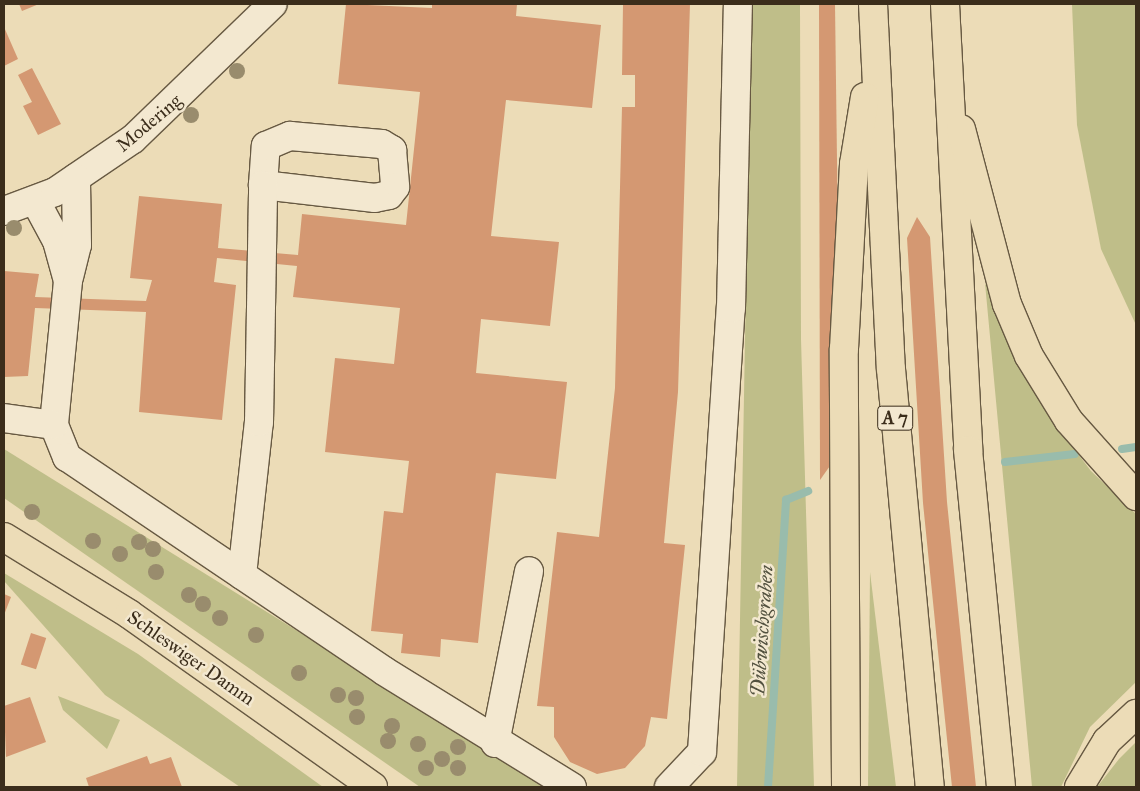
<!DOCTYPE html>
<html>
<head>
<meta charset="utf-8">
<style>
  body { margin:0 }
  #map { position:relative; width:1140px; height:791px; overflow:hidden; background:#ecdcb7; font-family:"IM FELL Great Primer",serif }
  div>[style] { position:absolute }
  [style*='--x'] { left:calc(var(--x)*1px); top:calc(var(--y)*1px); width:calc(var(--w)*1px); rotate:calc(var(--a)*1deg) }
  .green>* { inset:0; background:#bfbe89 }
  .stream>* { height:8px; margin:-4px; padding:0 4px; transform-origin:4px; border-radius:4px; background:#99bcac }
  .building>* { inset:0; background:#d49872; transform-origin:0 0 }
  .roads { filter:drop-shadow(1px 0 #675942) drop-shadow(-1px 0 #675942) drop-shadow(0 1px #675942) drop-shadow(0 -1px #675942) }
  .minor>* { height:28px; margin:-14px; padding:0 14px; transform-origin:14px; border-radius:14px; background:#f3e8d0 }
  .major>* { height:28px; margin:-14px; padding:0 14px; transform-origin:14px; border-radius:14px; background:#ecdcb7 }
  .highway>* { height:28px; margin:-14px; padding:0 14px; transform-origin:14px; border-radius:14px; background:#ecdcb7 }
  .trees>* { width:16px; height:16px; margin:-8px; border-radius:50%; background:#998c6d }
  span { translate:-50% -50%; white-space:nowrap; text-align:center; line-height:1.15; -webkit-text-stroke:5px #f3e8d0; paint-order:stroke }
  .shield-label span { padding:1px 4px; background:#f3e8d0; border:1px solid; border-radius:4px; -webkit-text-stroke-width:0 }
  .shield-label { font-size:18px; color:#3b2d1b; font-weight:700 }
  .street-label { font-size:19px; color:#3b2d1b }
  .water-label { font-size:20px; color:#52513f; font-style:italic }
  .frame { position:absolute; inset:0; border:5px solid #3b2d1b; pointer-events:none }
</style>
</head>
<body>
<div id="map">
  <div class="green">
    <i style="clip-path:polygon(751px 4px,800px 4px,801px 339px,814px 787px,737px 787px)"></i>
    <i style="clip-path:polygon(1072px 4px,1136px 4px,1136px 325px,1101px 249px,1077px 125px)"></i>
    <i style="clip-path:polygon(985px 283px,1018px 361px,1046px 412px,1091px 471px,1136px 514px,1136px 682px,1090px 727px,1061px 787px,1032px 787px)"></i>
    <i style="clip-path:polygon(4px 449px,549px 787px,420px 787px,4px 498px)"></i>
    <i style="clip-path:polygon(870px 572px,896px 787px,868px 787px)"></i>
    <i style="clip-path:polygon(4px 573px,138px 654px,323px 787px,240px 787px,105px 695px,4px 581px)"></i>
    <i style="clip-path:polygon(58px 696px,120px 720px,107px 749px,63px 710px)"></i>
    <i style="clip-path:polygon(1136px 742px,1136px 787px,1097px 787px,1119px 759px)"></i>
  </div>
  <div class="stream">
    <i style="--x:1122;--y:449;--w:14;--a:-8"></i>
    <i style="--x:1005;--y:462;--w:70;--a:-6.5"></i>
    <i style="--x:768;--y:787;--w:288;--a:-86.4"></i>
    <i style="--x:786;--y:500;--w:24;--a:-22"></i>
  </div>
  <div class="building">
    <i style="clip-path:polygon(19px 4px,39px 4px,22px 11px)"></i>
    <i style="clip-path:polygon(346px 4px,432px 8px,432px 4px,517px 4px,516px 16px,601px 25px,592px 108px,506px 100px,491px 236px,559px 242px,550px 326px,481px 319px,476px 373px,567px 382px,556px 479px,496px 473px,478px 643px,441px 639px,440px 657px,401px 653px,403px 634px,371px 631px,384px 511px,403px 513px,409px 461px,325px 452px,335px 358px,394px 364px,400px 308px,293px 297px,297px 266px,217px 258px,214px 282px,236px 285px,222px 420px,139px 412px,146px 312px,35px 308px,28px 376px,4px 377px,4px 271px,39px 274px,35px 297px,146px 301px,152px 280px,130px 278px,139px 196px,222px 204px,218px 248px,298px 255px,302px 214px,406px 225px,420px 92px,338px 84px)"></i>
    <i style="clip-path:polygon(623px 4px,690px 4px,678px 392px,664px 543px,685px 545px,667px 719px,651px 717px,645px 746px,625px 768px,597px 774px,570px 762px,554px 737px,554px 707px,537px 706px,557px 532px,599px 537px,615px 388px,622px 107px,635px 107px,635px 75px,622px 75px)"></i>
    <i style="clip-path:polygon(819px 4px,835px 4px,838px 239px,832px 463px,820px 480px)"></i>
    <i style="clip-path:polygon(4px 27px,18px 59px,4px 66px)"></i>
    <i style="clip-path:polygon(32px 68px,61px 124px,38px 135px,23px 106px,32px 102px,18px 75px)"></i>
    <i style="clip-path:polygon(917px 217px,930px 237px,947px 502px,976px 787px,952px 787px,942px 691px,923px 503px,907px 238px)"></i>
    <i style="clip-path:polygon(4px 594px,11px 597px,4px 615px)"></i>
    <i style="left:31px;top:633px;width:16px;height:33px;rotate:18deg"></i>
    <i style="clip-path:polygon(30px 697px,46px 742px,6px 757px,4px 706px)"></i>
    <i style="clip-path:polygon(147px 756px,150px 764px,171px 757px,182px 787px,89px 787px,86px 778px)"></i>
  </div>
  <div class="roads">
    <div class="minor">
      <i style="--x:290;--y:136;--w:92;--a:5"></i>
      <i style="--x:382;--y:144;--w:12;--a:31"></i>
      <i style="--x:392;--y:150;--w:37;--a:85"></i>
      <i style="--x:395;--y:187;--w:10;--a:127"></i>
      <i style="--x:389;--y:195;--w:14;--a:168"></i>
      <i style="--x:375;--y:198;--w:113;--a:-173.4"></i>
      <i style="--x:263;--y:185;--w:39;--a:-86"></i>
      <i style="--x:266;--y:146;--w:26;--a:-23"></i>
      <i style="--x:36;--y:202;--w:44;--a:61.7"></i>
      <i style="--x:57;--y:241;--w:41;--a:74.6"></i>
      <i style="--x:68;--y:281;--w:145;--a:95.6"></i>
      <i style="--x:54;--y:425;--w:35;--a:68"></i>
      <i style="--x:67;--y:457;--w:382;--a:34"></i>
      <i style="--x:384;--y:671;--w:221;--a:31.7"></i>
      <i style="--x:4;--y:211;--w:54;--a:-20.4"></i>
      <i style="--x:55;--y:192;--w:94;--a:-34.2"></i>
      <i style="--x:133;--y:139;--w:194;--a:-44"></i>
      <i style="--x:69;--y:277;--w:33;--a:-76"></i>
      <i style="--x:77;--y:245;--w:67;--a:-90.9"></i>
      <i style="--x:4;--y:418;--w:50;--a:8"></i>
      <i style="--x:242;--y:575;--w:154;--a:-83.7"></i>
      <i style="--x:259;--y:422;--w:237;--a:-89"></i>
      <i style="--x:495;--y:743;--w:175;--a:-78.8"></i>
      <i style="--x:669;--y:787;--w:48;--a:-46.7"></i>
      <i style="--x:702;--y:752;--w:445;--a:-86.3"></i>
      <i style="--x:731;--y:308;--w:304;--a:-88.7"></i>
    </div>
    <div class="major">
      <i style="--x:4;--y:537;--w:147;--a:31.6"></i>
      <i style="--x:129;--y:614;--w:299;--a:35.3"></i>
    </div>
    <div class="highway">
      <i style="--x:873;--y:4;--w:365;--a:87.2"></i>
      <i style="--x:891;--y:369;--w:420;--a:84.7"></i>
      <i style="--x:945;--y:4;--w:447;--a:87"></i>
      <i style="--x:968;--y:450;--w:339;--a:84.4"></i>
      <i style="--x:961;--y:129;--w:181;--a:75.3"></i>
      <i style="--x:1007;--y:304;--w:56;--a:67.1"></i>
      <i style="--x:1029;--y:356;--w:76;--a:58.4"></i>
      <i style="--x:1069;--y:421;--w:101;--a:48.2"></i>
      <i style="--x:846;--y:787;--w:438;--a:-90.3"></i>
      <i style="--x:844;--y:349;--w:185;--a:-86.9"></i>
      <i style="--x:854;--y:164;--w:68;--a:-80.7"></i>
      <i style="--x:1079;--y:787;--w:54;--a:-58.7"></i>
      <i style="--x:1107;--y:741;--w:40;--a:-43"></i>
    </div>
  </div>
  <div class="trees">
    <i style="left:237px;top:71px"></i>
    <i style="left:191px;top:115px"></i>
    <i style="left:14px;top:228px"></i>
    <i style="left:32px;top:512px"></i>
    <i style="left:93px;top:541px"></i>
    <i style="left:139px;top:542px"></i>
    <i style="left:153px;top:549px"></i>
    <i style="left:120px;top:554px"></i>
    <i style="left:156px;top:572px"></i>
    <i style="left:189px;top:595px"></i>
    <i style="left:203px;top:604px"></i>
    <i style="left:220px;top:618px"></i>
    <i style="left:256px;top:635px"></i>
    <i style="left:299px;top:673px"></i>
    <i style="left:338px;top:695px"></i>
    <i style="left:356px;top:698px"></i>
    <i style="left:357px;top:717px"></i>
    <i style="left:392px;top:726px"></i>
    <i style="left:388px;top:741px"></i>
    <i style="left:418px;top:744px"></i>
    <i style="left:458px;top:747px"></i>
    <i style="left:442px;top:759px"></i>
    <i style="left:426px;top:768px"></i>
    <i style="left:458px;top:768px"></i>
  </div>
  <div class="shield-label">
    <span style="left:895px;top:418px">A 7</span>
  </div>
  <div class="street-label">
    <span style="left:149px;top:123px;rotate:-40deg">Modering</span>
    <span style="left:191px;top:658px;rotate:35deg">Schleswiger Damm</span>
  </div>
  <div class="water-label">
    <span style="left:762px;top:631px;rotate:-86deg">Dübwischgraben</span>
  </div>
  <div class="frame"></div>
</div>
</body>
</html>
